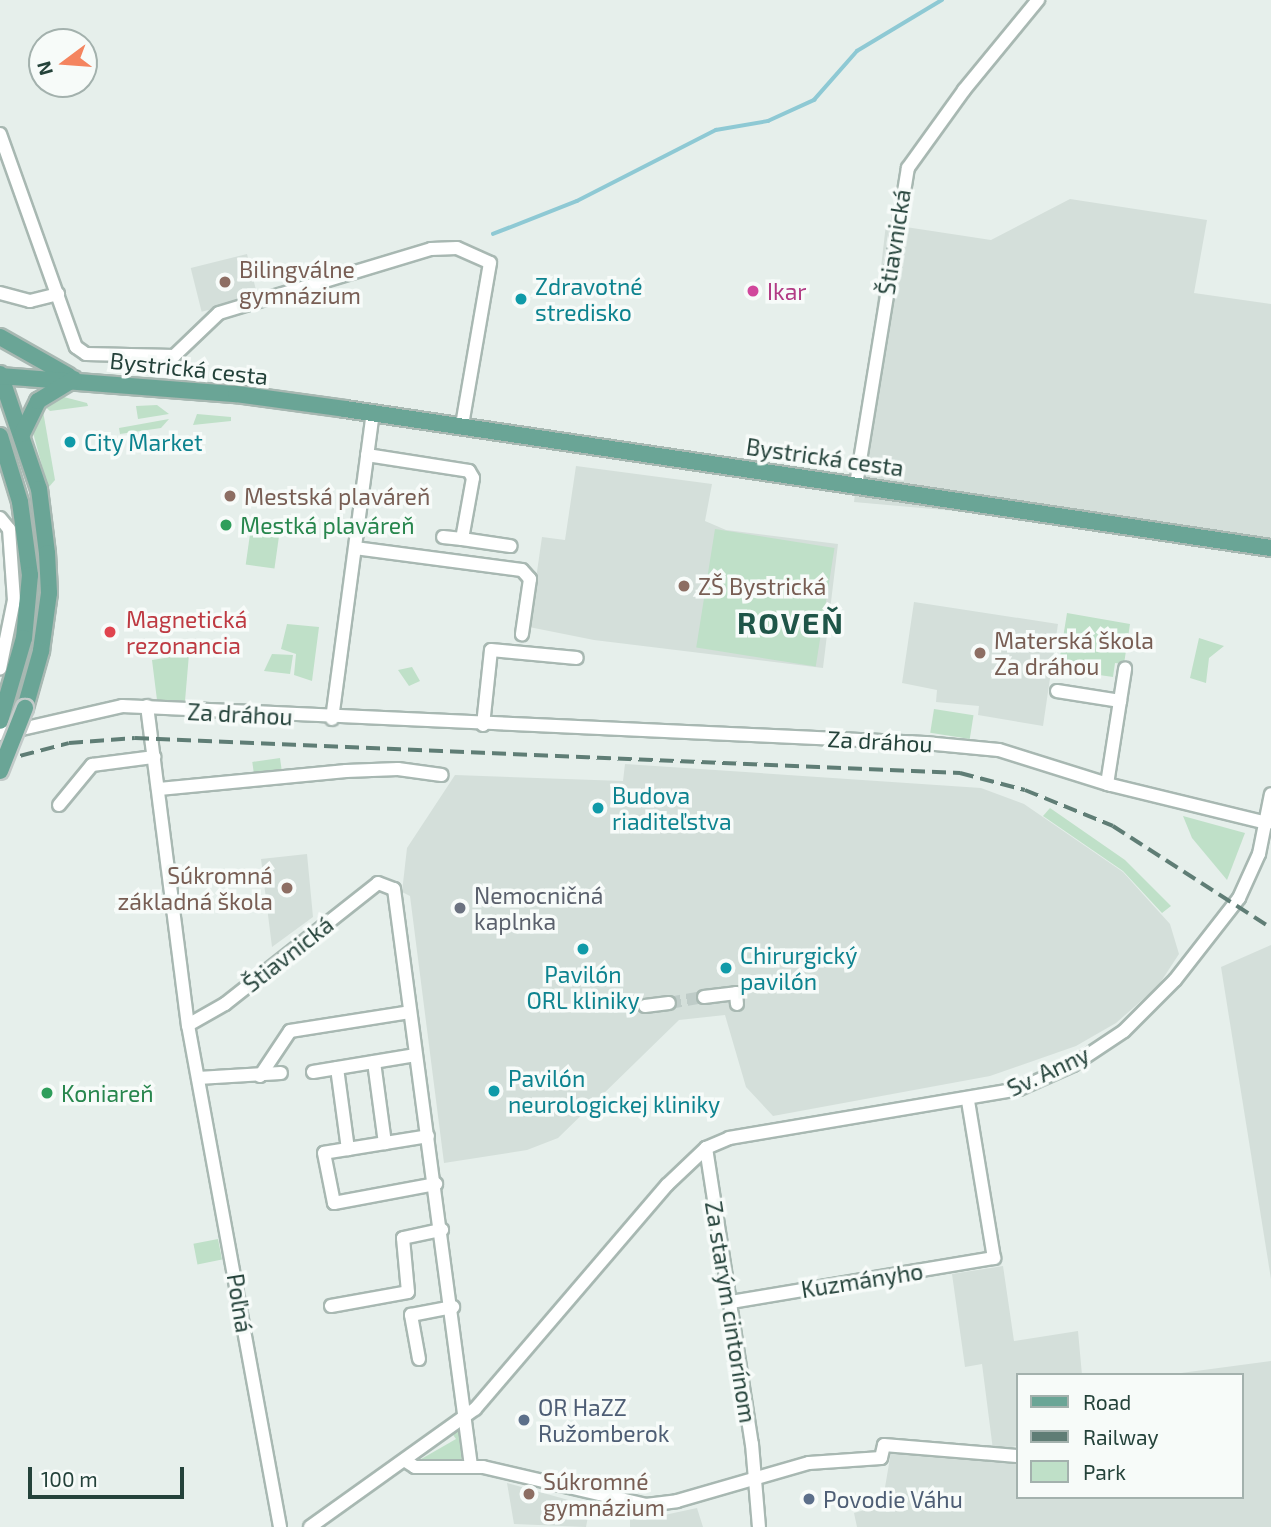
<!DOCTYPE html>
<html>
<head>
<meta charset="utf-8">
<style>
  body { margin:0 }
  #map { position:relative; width:1271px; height:1527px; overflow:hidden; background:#e6efeb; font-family:"Exo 2",sans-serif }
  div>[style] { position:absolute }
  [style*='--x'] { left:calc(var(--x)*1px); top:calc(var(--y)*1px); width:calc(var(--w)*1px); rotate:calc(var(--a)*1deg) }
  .built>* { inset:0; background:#d4dfda; transform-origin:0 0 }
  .green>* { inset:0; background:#bfe0c8; transform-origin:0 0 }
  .stream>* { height:3.5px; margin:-1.75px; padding:0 1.75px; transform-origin:1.75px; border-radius:1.75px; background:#8ec9d4 }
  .minor-tunnel>* { height:12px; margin-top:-6px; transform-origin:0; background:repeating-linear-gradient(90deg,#bfccc8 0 12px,transparent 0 18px) }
  .roads { filter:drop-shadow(2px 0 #a8b8b2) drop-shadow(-2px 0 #a8b8b2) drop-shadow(0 2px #a8b8b2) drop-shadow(0 -2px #a8b8b2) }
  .minor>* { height:12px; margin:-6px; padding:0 6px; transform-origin:6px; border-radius:6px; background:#fff }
  .major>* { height:16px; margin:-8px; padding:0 8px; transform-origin:8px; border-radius:8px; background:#6aa596 }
  .rail>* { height:3.5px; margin-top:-1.75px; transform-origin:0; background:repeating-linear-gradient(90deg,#5f7d75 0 14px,transparent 0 21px) }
  .bridges { filter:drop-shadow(2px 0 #c2cac8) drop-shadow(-2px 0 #c2cac8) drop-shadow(0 2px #c2cac8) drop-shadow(0 -2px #c2cac8) }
  .major-bridge>* { height:16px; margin:-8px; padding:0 8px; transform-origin:8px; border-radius:8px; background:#6aa596 }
  .dots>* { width:19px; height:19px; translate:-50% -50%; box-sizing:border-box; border:4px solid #f7fbf9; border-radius:50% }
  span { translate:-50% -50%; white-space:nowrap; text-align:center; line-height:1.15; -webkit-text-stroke:7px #f7fbf9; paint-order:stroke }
  .street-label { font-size:23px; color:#24423a }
  .education-label { font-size:23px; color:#785e54 }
  .left { translate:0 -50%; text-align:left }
  .right { translate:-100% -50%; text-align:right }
  .culture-label { font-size:23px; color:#0d838f }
  .hotel-label { font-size:23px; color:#b23c85 }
  .leisure-label { font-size:23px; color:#27864d }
  .health-label { font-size:23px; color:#be3a42 }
  .worship-label { font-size:23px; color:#5b616d }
  .service-label { font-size:23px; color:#4e5e75 }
  .district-label { font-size:30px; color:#1f5548; font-weight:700; letter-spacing:2px }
  .legend { position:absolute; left:1016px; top:1373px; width:228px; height:126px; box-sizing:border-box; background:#f7fbf9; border:2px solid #a3b1ad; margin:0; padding:9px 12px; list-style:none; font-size:21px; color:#24423a }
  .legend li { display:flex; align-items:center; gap:14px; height:35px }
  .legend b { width:35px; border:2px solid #a3b1ad }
  .north { position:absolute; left:28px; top:28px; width:70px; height:70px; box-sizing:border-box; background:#f7fbf9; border:2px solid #a3b1ad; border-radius:50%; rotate:254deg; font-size:19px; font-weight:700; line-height:28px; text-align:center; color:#24423a }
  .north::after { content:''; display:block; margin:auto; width:24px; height:32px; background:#f4845f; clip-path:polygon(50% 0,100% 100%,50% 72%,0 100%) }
  .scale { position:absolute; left:28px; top:1467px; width:156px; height:32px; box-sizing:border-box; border:4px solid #24423a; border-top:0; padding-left:9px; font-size:21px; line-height:24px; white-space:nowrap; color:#24423a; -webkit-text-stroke:5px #f7fbf9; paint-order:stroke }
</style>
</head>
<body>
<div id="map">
  <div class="built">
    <i style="clip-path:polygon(1070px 199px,1207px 220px,1194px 293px,1271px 304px,1271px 539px,854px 502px,886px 224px,991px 240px)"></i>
    <i style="left:247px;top:254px;width:45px;height:58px;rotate:76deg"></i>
    <i style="clip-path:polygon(576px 466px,712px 484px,705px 521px,726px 530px,838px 544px,823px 668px,594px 640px,529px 627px,542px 537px,565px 540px)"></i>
    <i style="clip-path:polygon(914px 602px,1058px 624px,1043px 726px,978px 715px,979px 706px,936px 702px,937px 690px,902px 683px)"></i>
    <i style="clip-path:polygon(625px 764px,981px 788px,1024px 804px,1123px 872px,1170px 924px,1179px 954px,1158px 986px,1116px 1023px,1076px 1046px,990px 1076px,773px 1116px,746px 1087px,725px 1015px,679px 1020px,558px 1138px,527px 1150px,444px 1163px,410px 896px,402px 892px,407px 848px,455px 775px,623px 781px)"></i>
    <i style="clip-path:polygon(307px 854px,313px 917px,272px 947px,261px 859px)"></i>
    <i style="clip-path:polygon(1271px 945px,1271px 1279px,1221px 967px)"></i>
    <i style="clip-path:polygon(1003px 1266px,1014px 1341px,1078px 1331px,1082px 1375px,1017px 1375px,1017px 1446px,993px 1450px,982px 1364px,965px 1367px,952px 1274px)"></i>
    <i style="clip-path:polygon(1271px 1361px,1271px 1527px,857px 1527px,854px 1513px,882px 1505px,891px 1452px,1017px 1464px,1017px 1497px,1241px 1497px,1241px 1375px,1166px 1375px)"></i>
    <i style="clip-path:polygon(507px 1483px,590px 1506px,586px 1527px,514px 1524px)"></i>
    <i style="clip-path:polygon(697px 1508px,703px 1527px,630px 1527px,630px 1518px,641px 1520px)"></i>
  </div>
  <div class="green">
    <i style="clip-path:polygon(60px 396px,87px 403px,88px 406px,50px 411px,42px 404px)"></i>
    <i style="clip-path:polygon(157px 405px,169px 414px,138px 419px,136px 406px)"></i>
    <i style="clip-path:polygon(39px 407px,43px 411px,55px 480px,48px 488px,32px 429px)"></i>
    <i style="clip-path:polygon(197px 414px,231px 417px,231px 421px,193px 425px)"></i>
    <i style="clip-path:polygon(169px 419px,161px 428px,120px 434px,119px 428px)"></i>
    <i style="left:252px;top:520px;width:29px;height:45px;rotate:8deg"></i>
    <i style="left:715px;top:529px;width:121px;height:120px;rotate:9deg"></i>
    <i style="clip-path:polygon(37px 573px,41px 600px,35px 650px,18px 710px,13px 708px,28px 649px)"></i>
    <i style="clip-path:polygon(1067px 613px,1130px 624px,1124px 664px,1115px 663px,1113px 677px,1058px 669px)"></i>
    <i style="clip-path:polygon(287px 624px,319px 627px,312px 681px,294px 675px,296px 654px,281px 649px)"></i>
    <i style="clip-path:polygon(1199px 638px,1224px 646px,1209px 658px,1206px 683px,1190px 678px)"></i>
    <i style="clip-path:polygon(189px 654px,185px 701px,157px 700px,152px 660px)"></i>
    <i style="clip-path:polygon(272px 654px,293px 655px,290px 674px,264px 671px)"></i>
    <i style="clip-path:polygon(412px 667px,420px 681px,409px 686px,398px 670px)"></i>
    <i style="left:934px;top:709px;width:40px;height:24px;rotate:9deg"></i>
    <i style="left:280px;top:758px;width:14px;height:28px;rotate:82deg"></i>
    <i style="clip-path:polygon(1050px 808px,1125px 860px,1171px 906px,1162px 913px,1123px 871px,1043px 816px)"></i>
    <i style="clip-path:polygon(1183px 816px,1245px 833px,1227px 880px,1192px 838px)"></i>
    <i style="left:218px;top:1239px;width:21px;height:25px;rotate:79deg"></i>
    <i style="clip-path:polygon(458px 1427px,462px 1461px,420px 1464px,416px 1462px,456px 1439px,451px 1432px)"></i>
  </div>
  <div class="stream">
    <i style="--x:493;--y:234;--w:90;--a:-21.4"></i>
    <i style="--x:577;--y:201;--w:156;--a:-27.1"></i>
    <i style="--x:716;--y:130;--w:53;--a:-9.8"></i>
    <i style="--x:768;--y:121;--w:51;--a:-24.5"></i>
    <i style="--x:814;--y:100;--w:65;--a:-48.7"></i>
    <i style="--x:857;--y:51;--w:99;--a:-31"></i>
  </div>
  <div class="minor-tunnel">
    <i style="--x:669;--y:1003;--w:36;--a:-10"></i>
  </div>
  <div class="roads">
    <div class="minor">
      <i style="--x:0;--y:134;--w:226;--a:70.4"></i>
      <i style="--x:76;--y:347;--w:12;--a:35"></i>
      <i style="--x:86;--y:354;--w:88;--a:1.3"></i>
      <i style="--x:174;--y:356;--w:62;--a:-43.7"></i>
      <i style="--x:219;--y:313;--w:221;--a:-16.8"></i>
      <i style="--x:431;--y:249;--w:26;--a:-2"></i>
      <i style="--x:457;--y:248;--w:36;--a:24"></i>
      <i style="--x:490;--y:263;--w:164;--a:99.8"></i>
      <i style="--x:0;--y:293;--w:31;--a:15"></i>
      <i style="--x:30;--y:301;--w:29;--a:-14"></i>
      <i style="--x:367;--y:455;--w:103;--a:8.9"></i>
      <i style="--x:469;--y:471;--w:8;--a:60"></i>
      <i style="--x:473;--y:478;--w:62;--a:100.2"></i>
      <i style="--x:462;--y:539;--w:19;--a:-174"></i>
      <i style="--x:856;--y:485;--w:321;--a:-80.7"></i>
      <i style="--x:908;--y:168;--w:96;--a:-54.3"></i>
      <i style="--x:964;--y:90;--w:117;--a:-50.6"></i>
      <i style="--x:0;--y:518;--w:14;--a:51"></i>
      <i style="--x:9;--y:529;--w:71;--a:86"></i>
      <i style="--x:14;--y:600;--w:70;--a:101.5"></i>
      <i style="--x:462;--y:539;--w:49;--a:8.3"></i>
      <i style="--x:355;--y:548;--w:168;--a:7.5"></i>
      <i style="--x:522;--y:570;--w:12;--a:48"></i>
      <i style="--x:530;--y:579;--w:56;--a:98.3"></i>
      <i style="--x:1057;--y:691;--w:64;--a:9"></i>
      <i style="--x:1120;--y:701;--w:84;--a:98.9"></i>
      <i style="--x:1120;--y:701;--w:33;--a:-81"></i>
      <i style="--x:147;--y:706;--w:322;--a:82.7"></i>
      <i style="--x:188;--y:1025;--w:510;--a:79.61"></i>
      <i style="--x:332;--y:719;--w:310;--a:-82.4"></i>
      <i style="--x:483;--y:725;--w:75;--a:-83.9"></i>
      <i style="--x:491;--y:650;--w:86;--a:5.3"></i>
      <i style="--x:0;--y:734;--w:125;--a:-12.9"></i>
      <i style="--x:122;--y:706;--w:804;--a:2.64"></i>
      <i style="--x:925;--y:743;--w:74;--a:5.4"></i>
      <i style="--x:999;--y:750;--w:117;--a:17.4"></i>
      <i style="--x:1111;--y:785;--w:161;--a:13.7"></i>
      <i style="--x:159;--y:789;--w:188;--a:-5.5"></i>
      <i style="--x:346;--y:771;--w:52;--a:-2.2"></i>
      <i style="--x:398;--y:769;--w:44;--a:7.8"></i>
      <i style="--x:59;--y:805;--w:52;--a:-50.5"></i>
      <i style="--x:92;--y:765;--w:63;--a:-7.4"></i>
      <i style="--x:704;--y:997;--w:32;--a:-7"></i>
      <i style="--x:736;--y:993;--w:11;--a:85"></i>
      <i style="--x:645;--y:1006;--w:24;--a:-7"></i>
      <i style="--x:188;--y:1025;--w:43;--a:-29.6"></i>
      <i style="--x:225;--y:1004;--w:195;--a:-38.3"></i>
      <i style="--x:378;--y:883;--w:17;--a:21"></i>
      <i style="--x:394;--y:889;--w:582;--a:82.4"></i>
      <i style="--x:374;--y:1062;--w:82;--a:82.3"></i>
      <i style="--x:337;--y:1068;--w:82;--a:82.3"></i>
      <i style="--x:348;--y:1149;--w:81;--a:-9.2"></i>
      <i style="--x:313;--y:1072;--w:104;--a:-9.4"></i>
      <i style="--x:260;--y:1076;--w:54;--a:-56.3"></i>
      <i style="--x:290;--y:1031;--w:121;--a:-9"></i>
      <i style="--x:198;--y:1078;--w:83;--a:-3.4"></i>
      <i style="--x:706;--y:1148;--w:300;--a:81.2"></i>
      <i style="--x:752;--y:1444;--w:83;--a:85.2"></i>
      <i style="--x:348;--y:1149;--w:24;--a:171"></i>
      <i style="--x:324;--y:1153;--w:51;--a:78.7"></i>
      <i style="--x:334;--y:1203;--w:104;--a:-10.6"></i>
      <i style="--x:731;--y:1302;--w:267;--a:-9.5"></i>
      <i style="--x:994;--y:1258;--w:159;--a:-99.4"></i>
      <i style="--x:331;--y:1306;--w:78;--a:-10.3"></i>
      <i style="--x:408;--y:1292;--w:54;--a:-95.3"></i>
      <i style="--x:403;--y:1238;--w:40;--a:-12"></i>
      <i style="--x:419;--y:1359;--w:45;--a:-100.3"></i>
      <i style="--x:411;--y:1315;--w:43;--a:-10.8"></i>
      <i style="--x:404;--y:1460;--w:13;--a:32"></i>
      <i style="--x:415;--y:1467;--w:68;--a:0"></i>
      <i style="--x:483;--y:1467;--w:167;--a:13.1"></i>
      <i style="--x:646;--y:1505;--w:31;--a:-7"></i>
      <i style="--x:677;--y:1501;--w:137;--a:-16.1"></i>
      <i style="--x:809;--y:1463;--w:72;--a:-4"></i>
      <i style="--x:881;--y:1458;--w:13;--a:-77"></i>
      <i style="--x:884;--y:1445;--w:133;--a:4.7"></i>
      <i style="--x:310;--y:1527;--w:203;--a:-35.6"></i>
      <i style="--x:475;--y:1409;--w:295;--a:-49.4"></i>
      <i style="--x:667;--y:1185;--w:54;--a:-43.5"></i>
      <i style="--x:706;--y:1148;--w:25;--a:-23"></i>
      <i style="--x:729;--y:1138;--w:294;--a:-9.6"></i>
      <i style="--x:1019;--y:1089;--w:59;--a:-24"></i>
      <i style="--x:1073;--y:1065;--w:61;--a:-33.7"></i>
      <i style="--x:1124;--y:1031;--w:72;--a:-45"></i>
      <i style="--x:1175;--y:980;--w:104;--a:-52"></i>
      <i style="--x:1239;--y:898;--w:48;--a:-65.6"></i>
      <i style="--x:1259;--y:854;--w:61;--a:-78.7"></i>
    </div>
    <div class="major">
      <i style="--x:0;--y:337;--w:79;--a:29.5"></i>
      <i style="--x:0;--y:374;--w:121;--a:71.3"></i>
      <i style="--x:39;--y:489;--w:64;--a:82.9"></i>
      <i style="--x:47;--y:553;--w:40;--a:87.1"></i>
      <i style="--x:49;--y:593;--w:59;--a:97.9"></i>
      <i style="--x:41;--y:651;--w:59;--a:105.7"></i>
      <i style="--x:0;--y:376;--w:237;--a:4.4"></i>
      <i style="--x:236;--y:394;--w:110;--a:7.8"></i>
      <i style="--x:345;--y:409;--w:936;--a:8.54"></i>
      <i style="--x:22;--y:434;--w:37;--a:-64"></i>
      <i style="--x:38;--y:401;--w:42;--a:-31.4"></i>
      <i style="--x:0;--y:436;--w:69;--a:73.1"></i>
      <i style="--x:20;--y:502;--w:74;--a:82.2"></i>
      <i style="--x:30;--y:575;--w:63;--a:95.4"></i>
      <i style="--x:24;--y:638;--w:86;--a:106.1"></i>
    </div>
  </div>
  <div class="rail">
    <i style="--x:0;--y:761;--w:71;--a:-14.6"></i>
    <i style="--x:69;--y:743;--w:66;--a:-4.3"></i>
    <i style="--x:135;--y:738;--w:826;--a:2.43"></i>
    <i style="--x:960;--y:773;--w:67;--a:14.7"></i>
    <i style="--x:1025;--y:790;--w:95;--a:22.2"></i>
    <i style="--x:1113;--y:826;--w:188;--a:32.8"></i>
  </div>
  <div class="bridges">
    <div class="major-bridge">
      <i style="--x:0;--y:771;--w:68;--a:-68.4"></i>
    </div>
  </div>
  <div class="dots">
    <i style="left:225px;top:282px;background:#8d6e63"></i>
    <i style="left:753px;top:291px;background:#d1479c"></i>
    <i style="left:521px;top:299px;background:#0f9aa8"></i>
    <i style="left:70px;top:442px;background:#0f9aa8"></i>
    <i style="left:230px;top:496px;background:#8d6e63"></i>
    <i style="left:226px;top:525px;background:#2e9e5b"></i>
    <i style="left:684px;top:586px;background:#8d6e63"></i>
    <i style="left:110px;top:632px;background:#e0444e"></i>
    <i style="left:980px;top:653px;background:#8d6e63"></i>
    <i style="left:598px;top:808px;background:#0f9aa8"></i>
    <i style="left:287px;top:888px;background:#8d6e63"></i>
    <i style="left:460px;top:908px;background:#6b7280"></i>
    <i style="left:583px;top:949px;background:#0f9aa8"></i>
    <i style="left:726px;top:968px;background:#0f9aa8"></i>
    <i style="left:494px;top:1091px;background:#0f9aa8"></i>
    <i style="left:47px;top:1093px;background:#2e9e5b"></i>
    <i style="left:524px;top:1420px;background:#5c6f8a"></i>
    <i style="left:529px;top:1494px;background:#8d6e63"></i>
    <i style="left:809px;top:1499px;background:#5c6f8a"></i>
  </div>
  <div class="street-label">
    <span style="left:894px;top:242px;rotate:-81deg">Štiavnická</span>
    <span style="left:189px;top:368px;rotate:6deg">Bystrická cesta</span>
    <span style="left:825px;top:457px;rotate:8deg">Bystrická cesta</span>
    <span style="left:240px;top:714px;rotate:3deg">Za dráhou</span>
    <span style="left:880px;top:741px;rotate:3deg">Za dráhou</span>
    <span style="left:288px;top:954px;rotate:-38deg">Štiavnická</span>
    <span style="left:1048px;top:1071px;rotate:-25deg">Sv. Anny</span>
    <span style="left:862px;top:1280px;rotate:-9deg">Kuzmányho</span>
    <span style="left:240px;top:1303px;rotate:81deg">Poľná</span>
    <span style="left:731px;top:1312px;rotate:81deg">Za starým cintorínom</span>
  </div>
  <div class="education-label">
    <span class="left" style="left:239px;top:282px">Bilingválne<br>gymnázium</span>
    <span class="left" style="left:244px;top:496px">Mestská plaváreň</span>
    <span class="left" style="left:698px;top:586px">ZŠ Bystrická</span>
    <span class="left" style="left:994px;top:653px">Materská škola<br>Za dráhou</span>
    <span class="right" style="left:273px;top:888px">Súkromná<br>základná škola</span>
    <span class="left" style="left:543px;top:1494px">Súkromné<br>gymnázium</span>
  </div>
  <div class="culture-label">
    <span class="left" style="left:535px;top:299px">Zdravotné<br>stredisko</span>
    <span class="left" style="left:84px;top:442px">City Market</span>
    <span class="left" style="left:612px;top:808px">Budova<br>riaditeľstva</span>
    <span class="left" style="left:740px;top:968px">Chirurgický<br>pavilón</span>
    <span style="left:583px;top:987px">Pavilón<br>ORL kliniky</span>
    <span class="left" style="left:508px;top:1091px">Pavilón<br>neurologickej kliniky</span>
  </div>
  <div class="hotel-label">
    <span class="left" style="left:767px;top:291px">Ikar</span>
  </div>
  <div class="leisure-label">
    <span class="left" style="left:240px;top:525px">Mestká plaváreň</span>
    <span class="left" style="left:61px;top:1093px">Koniareň</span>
  </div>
  <div class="health-label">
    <span class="left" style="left:126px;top:632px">Magnetická<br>rezonancia</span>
  </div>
  <div class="worship-label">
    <span class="left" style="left:474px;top:908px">Nemocničná<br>kaplnka</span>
  </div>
  <div class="service-label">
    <span class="left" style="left:538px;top:1420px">OR HaZZ<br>Ružomberok</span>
    <span class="left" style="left:823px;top:1499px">Povodie Váhu</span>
  </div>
  <div class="district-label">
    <span style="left:791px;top:622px">ROVEŇ</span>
  </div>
  <ul class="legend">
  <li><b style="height:9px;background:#6aa596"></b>Road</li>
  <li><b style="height:9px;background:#5f7d75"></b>Railway</li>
  <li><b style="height:19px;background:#bfe0c8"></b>Park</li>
  </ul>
  <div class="north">N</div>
  <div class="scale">100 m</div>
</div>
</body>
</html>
